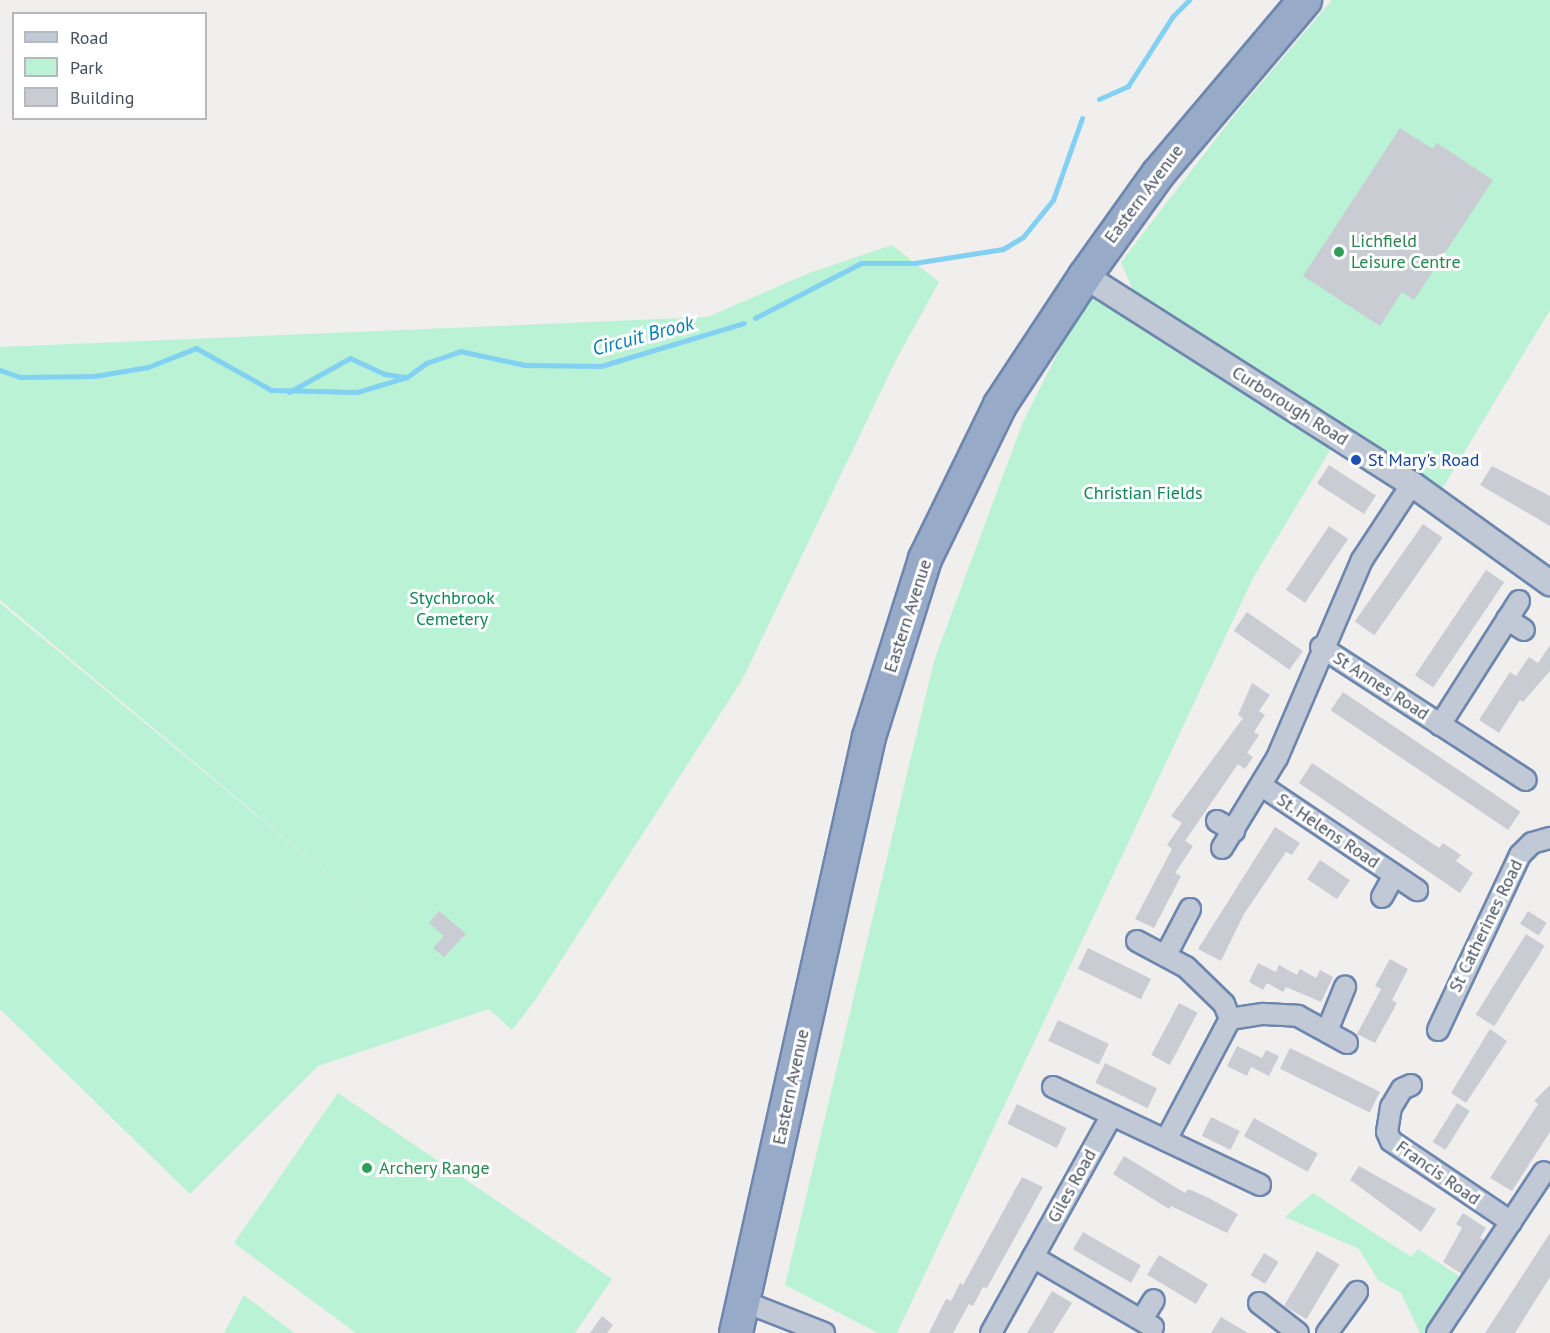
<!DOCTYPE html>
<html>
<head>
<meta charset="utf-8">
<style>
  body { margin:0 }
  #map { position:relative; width:1550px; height:1333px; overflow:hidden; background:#f1eeee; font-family:"PT Sans",sans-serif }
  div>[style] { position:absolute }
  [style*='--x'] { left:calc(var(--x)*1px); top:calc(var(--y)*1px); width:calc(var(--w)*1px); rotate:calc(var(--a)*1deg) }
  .green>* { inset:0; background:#b9f2d4 }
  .stream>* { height:5px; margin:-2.5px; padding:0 2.5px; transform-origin:2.5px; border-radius:2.5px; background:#82d1f3 }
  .building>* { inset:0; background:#caccd4; transform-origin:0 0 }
  .roads { filter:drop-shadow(2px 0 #6d86ad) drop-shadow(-2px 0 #6d86ad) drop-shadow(0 2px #6d86ad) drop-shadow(0 -2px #6d86ad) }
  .minor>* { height:20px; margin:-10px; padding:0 10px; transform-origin:10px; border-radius:10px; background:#c0c9d5 }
  .tertiary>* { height:24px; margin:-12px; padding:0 12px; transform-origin:12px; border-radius:12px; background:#c0c9d5 }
  .trunk>* { height:32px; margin:-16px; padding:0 16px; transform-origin:16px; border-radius:16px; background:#97aac8 }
  .dots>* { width:16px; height:16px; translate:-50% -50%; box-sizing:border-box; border:3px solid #fff; border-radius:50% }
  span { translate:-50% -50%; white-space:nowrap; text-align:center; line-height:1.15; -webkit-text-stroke:6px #fff; paint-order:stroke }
  .street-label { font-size:18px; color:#454f5d }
  .leisure-label { font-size:18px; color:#27864d }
  .left { translate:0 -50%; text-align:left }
  .transit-label { font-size:18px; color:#164399 }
  .park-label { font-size:18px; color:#108555 }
  .water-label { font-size:20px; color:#017eb4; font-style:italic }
  .legend { position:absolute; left:12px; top:12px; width:195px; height:108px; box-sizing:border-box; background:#fff; border:2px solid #b5b9be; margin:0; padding:8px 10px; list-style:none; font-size:18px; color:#454f5d }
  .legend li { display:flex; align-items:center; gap:12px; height:30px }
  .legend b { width:30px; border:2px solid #b5b9be }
</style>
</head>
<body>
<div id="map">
  <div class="green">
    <i style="clip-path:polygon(1332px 0,1550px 0,1550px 310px,1442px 489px,1136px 298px,1121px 262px,1236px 113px)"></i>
    <i style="clip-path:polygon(892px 245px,939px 282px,896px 360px,742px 680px,536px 999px,512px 1030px,489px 1009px,318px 1066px,190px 1194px,0 1009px,0 603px,390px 926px,0 600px,0 347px,708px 317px,809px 273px)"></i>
    <i style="clip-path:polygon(1087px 295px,1332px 447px,1253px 578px,897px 1333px,878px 1333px,785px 1285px,934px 661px,1023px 422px)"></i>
    <i style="clip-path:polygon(338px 1093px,612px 1279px,575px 1333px,356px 1333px,234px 1243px)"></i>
    <i style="clip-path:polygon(1313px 1193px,1411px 1257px,1418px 1249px,1465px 1280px,1431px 1333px,1420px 1333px,1401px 1293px,1378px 1280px,1359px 1249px,1285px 1217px)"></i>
    <i style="clip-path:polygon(244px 1295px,294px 1333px,224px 1333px)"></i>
  </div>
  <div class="stream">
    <i style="--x:1099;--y:99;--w:32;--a:-24"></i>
    <i style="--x:1128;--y:86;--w:83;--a:-57.3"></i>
    <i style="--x:1173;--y:16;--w:23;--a:-45"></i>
    <i style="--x:755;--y:318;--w:119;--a:-27.4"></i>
    <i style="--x:861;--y:263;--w:53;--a:0"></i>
    <i style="--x:914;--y:263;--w:90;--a:-8.9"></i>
    <i style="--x:1003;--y:249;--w:23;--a:-31"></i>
    <i style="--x:1023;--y:237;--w:48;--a:-51"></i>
    <i style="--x:1053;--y:200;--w:87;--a:-70.5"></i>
    <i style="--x:0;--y:370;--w:21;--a:19"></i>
    <i style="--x:20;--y:377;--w:74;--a:-0.8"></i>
    <i style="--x:94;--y:376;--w:55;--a:-9.5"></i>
    <i style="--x:148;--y:367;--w:52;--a:-21.6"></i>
    <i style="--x:196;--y:348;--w:86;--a:29.2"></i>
    <i style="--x:271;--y:390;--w:86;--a:1.3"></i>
    <i style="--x:357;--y:392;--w:52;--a:-16.7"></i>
    <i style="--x:407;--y:377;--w:24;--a:-36"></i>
    <i style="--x:426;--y:363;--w:36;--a:-19"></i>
    <i style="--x:460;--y:351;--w:66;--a:12.2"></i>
    <i style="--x:525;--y:365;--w:76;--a:0.8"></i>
    <i style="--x:601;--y:366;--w:149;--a:-16.7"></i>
    <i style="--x:289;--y:392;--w:70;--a:-29.1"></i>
    <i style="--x:350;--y:358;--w:38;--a:25"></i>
    <i style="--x:384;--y:374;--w:21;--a:8"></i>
  </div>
  <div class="building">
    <i style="clip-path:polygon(1400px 128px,1433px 149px,1437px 143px,1493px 180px,1414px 300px,1402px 292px,1380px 326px,1303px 276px)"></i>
    <i style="left:1329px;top:465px;width:56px;height:22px;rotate:33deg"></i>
    <i style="clip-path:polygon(1492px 466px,1550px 496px,1550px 526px,1480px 485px)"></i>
    <i style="left:1423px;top:524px;width:24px;height:119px;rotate:35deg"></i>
    <i style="left:1329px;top:526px;width:23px;height:77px;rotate:34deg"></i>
    <i style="left:1486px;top:570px;width:22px;height:127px;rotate:34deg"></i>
    <i style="left:1247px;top:612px;width:68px;height:23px;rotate:35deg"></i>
    <i style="clip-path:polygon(1550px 645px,1550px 671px,1523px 702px,1520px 700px,1499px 733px,1479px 720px,1510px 672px,1516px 676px,1529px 657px,1538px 663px)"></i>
    <i style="clip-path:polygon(1252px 683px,1270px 695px,1259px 711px,1265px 715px,1254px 732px,1259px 735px,1247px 753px,1253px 757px,1245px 769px,1238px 764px,1185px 841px,1193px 846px,1175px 873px,1181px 876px,1154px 928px,1135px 919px,1172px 849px,1167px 845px,1182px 823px,1171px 816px,1243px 718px,1238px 715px)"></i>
    <i style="left:1343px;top:692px;width:214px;height:22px;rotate:34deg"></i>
    <i style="clip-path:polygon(1312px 763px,1439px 848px,1443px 843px,1461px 855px,1456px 861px,1473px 873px,1460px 893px,1299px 783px)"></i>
    <i style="clip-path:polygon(1275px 827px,1300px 843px,1292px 855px,1286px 852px,1244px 914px,1221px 961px,1198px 949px)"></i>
    <i style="left:1320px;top:860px;width:36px;height:23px;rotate:34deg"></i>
    <i style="clip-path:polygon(439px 911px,466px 934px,444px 957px,433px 948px,444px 936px,429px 923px)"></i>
    <i style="left:1528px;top:911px;width:22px;height:15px;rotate:32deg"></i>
    <i style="left:1526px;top:934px;width:22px;height:95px;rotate:32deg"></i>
    <i style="left:1088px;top:948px;width:70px;height:23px;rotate:26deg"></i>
    <i style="clip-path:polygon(1390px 959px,1408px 969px,1392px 1000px,1397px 1003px,1375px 1043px,1357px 1034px,1381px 989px,1375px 986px)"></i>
    <i style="clip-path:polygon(1258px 963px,1276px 972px,1279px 965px,1297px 975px,1300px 969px,1316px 978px,1320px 970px,1333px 977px,1321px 1002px,1286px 987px,1283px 992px,1267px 983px,1263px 990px,1249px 982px)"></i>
    <i style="left:1179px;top:1003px;width:21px;height:59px;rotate:28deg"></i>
    <i style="left:1058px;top:1020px;width:56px;height:23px;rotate:25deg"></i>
    <i style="clip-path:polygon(1490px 1029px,1507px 1041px,1466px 1103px,1451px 1093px)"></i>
    <i style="clip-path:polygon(1237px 1046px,1262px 1058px,1266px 1050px,1279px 1056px,1269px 1076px,1251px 1067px,1247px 1076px,1227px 1066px)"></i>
    <i style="left:1290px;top:1048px;width:100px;height:23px;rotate:26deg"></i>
    <i style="left:1105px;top:1063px;width:58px;height:22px;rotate:26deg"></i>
    <i style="clip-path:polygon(1550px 1085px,1550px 1132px,1512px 1191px,1490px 1178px,1538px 1104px,1534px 1101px)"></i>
    <i style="left:1457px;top:1103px;width:15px;height:46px;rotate:32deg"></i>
    <i style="left:1017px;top:1104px;width:55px;height:22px;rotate:26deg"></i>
    <i style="left:1211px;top:1117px;width:32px;height:21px;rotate:26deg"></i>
    <i style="left:1254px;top:1118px;width:73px;height:21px;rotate:29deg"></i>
    <i style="clip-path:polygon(1124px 1156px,1185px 1193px,1188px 1189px,1205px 1196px,1238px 1214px,1227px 1233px,1171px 1206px,1169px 1209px,1113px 1174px)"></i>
    <i style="clip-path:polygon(1359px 1166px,1436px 1209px,1421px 1232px,1350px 1180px)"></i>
    <i style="clip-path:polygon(1022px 1177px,1043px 1187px,987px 1288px,983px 1287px,973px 1306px,969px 1304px,953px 1333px,929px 1333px,946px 1299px,951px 1301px,960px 1283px,963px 1285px)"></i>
    <i style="clip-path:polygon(1463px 1213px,1486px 1228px,1480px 1238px,1484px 1240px,1462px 1274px,1443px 1262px,1462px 1228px,1456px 1224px)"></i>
    <i style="left:1083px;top:1232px;width:67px;height:20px;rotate:30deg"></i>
    <i style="clip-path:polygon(1550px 1233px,1550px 1277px,1515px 1333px,1485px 1333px)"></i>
    <i style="left:1317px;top:1251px;width:26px;height:64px;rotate:31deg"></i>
    <i style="left:1264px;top:1253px;width:17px;height:26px;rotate:31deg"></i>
    <i style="left:1159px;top:1255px;width:57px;height:23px;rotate:31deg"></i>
    <i style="clip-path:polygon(1052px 1291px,1072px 1303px,1053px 1333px,1027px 1333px)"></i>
    <i style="clip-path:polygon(602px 1316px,613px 1325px,607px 1333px,590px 1333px)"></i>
    <i style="clip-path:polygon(1221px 1317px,1248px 1333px,1211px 1333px)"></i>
  </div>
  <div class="roads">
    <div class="minor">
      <i style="--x:1507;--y:619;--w:20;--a:33"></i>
      <i style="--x:1321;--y:647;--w:244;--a:33"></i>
      <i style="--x:1440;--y:725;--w:147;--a:-57.5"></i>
      <i style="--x:1262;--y:786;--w:187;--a:33.9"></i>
      <i style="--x:1217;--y:821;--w:20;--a:30"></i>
      <i style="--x:1222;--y:848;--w:105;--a:-58.6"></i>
      <i style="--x:1277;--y:758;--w:215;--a:-66.8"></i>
      <i style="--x:1362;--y:560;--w:91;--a:-56.7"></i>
      <i style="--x:1382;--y:897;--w:25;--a:-61"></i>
      <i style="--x:1137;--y:941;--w:55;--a:28"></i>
      <i style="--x:1186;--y:967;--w:53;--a:44.2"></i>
      <i style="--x:1224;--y:1004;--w:16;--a:68"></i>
      <i style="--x:1230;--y:1019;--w:137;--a:117.9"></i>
      <i style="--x:1166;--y:955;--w:52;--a:-62.4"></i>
      <i style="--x:1230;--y:1019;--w:33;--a:-9"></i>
      <i style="--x:1263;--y:1014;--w:35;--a:3"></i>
      <i style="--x:1298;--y:1016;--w:56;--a:28.9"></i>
      <i style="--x:1438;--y:1030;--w:193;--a:-64.9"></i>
      <i style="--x:1520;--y:855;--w:17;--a:-45"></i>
      <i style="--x:1532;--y:843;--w:19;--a:-16"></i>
      <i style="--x:1327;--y:1031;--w:48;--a:-67.8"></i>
      <i style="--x:1411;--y:1085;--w:10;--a:156"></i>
      <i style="--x:1402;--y:1089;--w:21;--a:121"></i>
      <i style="--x:1391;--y:1107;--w:25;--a:99"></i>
      <i style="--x:1387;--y:1132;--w:10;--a:66"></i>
      <i style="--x:1391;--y:1141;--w:145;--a:34"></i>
      <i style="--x:1053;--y:1087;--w:229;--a:25.3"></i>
      <i style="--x:1033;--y:1257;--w:139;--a:30.3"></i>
      <i style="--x:745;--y:1302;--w:85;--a:21.4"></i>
      <i style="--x:1259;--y:1303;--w:49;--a:37.6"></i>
      <i style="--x:1142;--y:1319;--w:22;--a:-58"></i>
      <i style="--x:991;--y:1333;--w:249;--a:-61"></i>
      <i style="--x:1327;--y:1333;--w:51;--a:-53.8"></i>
      <i style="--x:1437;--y:1333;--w:193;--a:-56.4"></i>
    </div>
    <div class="tertiary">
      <i style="--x:1085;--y:276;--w:388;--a:32.5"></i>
      <i style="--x:1412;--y:484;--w:170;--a:35.7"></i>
    </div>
    <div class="trunk">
      <i style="--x:736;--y:1333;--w:611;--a:-77.42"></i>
      <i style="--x:869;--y:737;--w:187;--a:-72.5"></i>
      <i style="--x:925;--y:559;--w:171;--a:-64"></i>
      <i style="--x:1000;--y:405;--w:154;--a:-56.6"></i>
      <i style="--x:1085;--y:276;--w:125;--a:-54.4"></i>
      <i style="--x:1158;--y:174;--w:228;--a:-49.8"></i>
    </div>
  </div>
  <div class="dots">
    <i style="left:1339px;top:252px;background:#2e9e5b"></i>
    <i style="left:1356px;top:460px;background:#1a4fb4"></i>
    <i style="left:367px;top:1168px;background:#2e9e5b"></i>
  </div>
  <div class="street-label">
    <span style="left:1144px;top:194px;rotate:-53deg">Eastern Avenue</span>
    <span style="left:1290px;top:406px;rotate:32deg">Curborough Road</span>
    <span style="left:908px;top:616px;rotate:-72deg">Eastern Avenue</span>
    <span style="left:1381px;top:686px;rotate:33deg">St Annes Road</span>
    <span style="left:1328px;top:831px;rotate:34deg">St. Helens Road</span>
    <span style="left:1486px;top:926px;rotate:-64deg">St Catherines Road</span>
    <span style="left:791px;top:1087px;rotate:-78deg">Eastern Avenue</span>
    <span style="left:1438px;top:1173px;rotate:35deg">Francis Road</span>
    <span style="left:1072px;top:1186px;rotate:-61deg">Giles Road</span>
  </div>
  <div class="leisure-label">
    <span class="left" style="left:1351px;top:252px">Lichfield<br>Leisure Centre</span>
    <span class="left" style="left:379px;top:1168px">Archery Range</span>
  </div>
  <div class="transit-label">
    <span class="left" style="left:1368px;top:460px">St Mary's Road</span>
  </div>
  <div class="park-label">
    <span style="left:1143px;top:493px">Christian Fields</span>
    <span style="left:452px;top:609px">Stychbrook<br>Cemetery</span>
  </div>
  <div class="water-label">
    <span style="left:643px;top:336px;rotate:-15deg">Circuit Brook</span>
  </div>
  <ul class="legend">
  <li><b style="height:8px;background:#c0c9d5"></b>Road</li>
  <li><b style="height:16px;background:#b9f2d4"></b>Park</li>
  <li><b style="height:16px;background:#caccd4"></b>Building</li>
  </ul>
</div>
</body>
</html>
